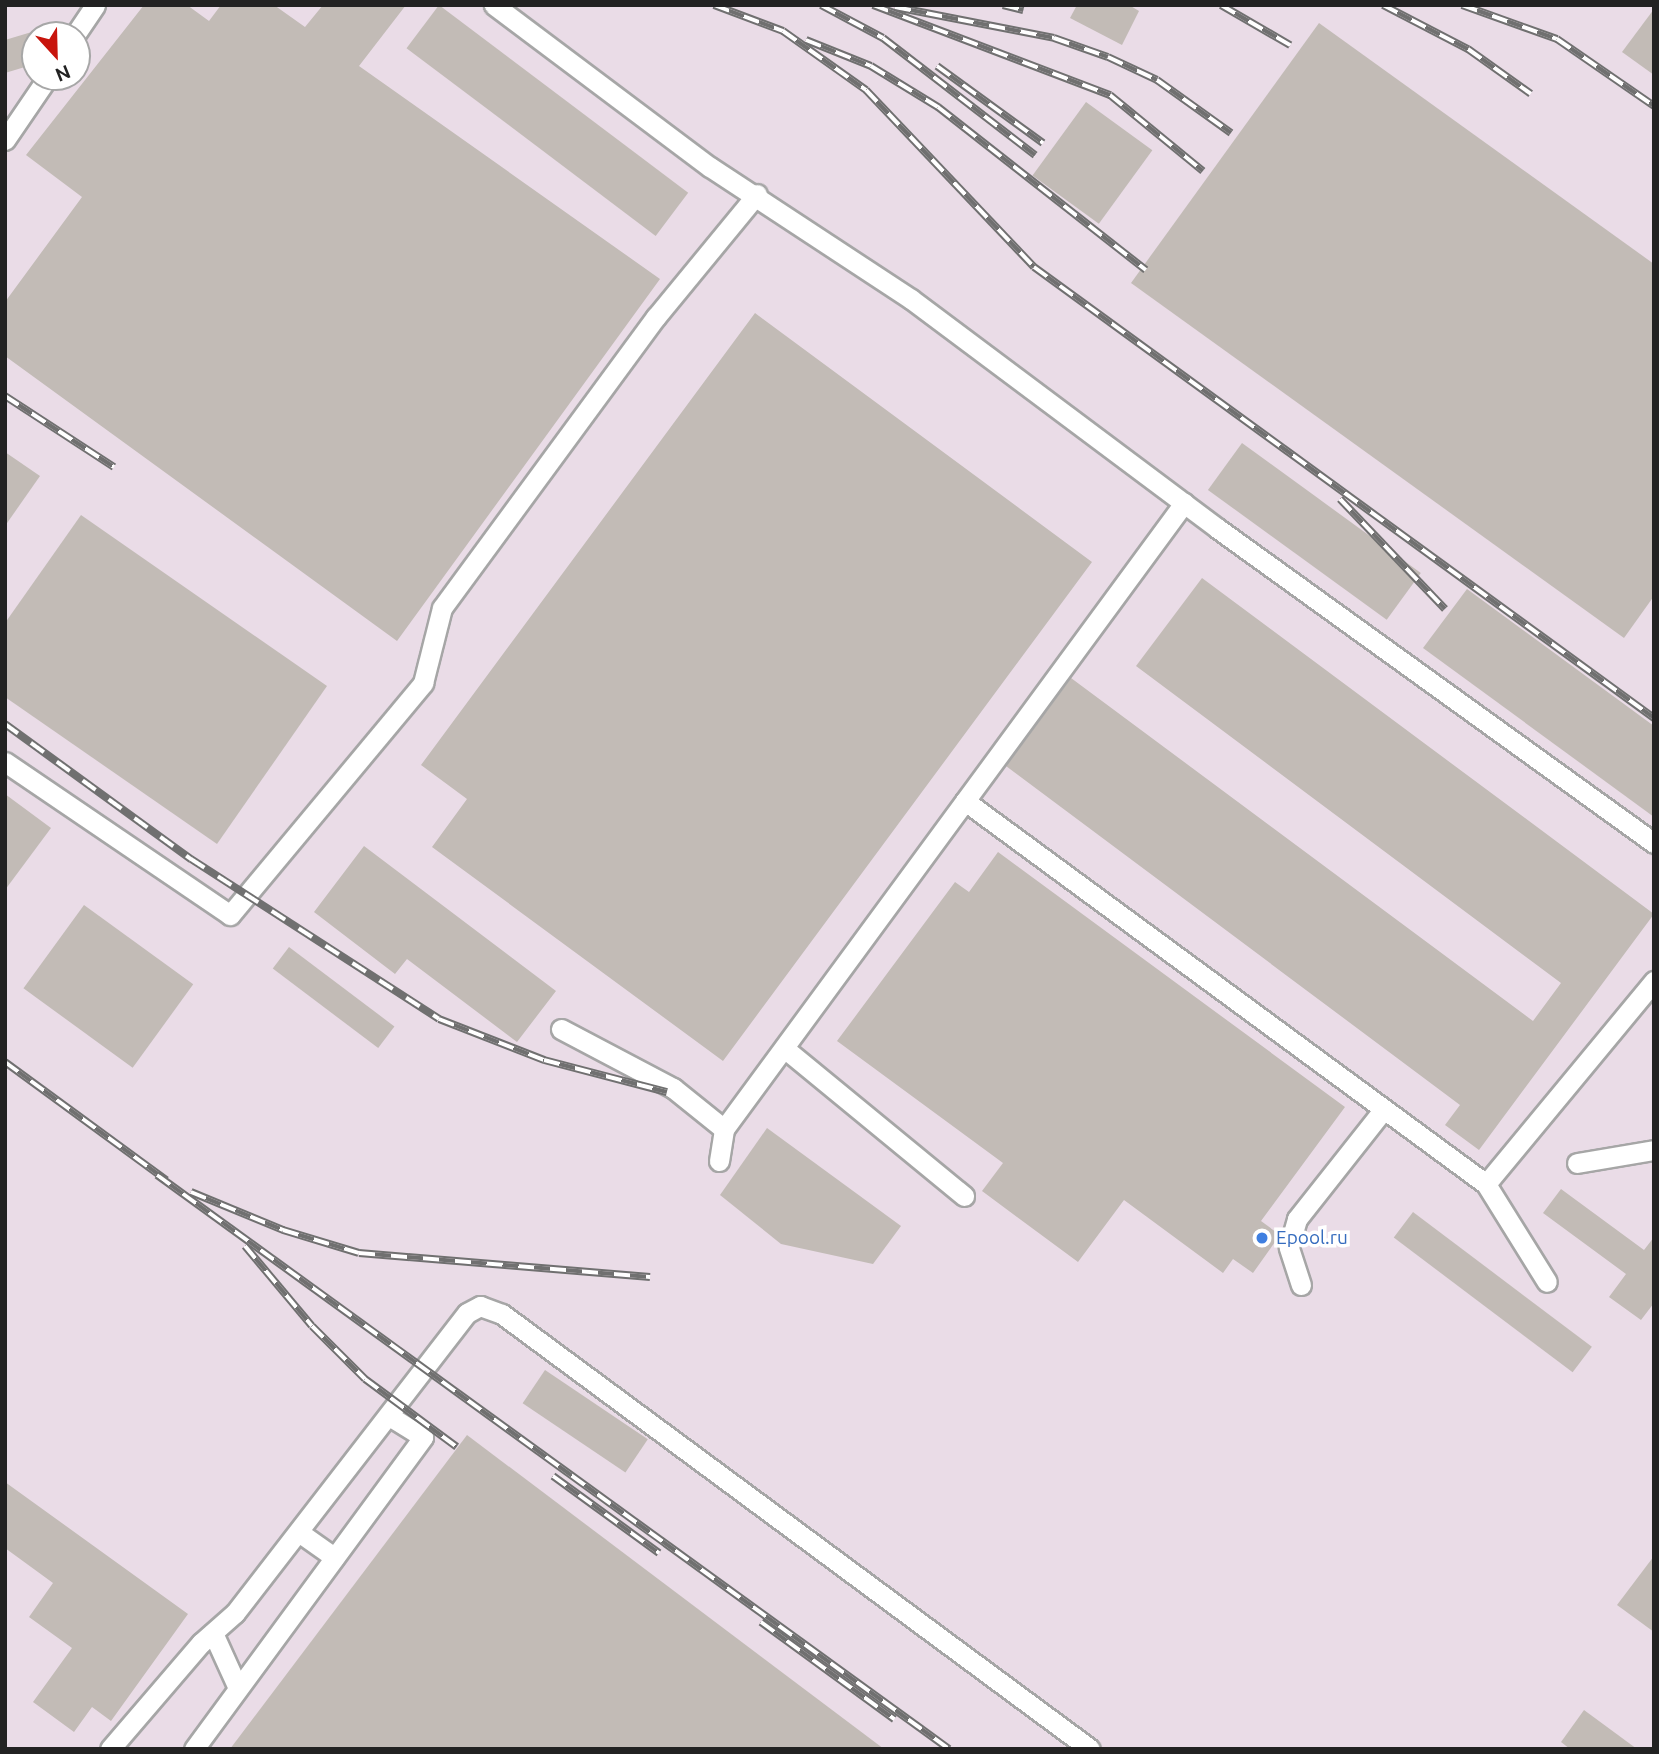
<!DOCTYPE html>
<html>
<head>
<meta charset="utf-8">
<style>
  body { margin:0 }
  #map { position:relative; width:1659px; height:1754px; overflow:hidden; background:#f1efe9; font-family:Ubuntu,sans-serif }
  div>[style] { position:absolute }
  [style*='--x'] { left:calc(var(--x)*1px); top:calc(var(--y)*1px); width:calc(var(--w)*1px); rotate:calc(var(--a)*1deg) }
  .industrial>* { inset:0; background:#eadce7 }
  .building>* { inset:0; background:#c2bbb6; transform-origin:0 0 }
  .roads { filter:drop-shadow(2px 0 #a6a6a6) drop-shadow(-2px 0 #a6a6a6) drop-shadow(0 2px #a6a6a6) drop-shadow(0 -2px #a6a6a6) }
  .minor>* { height:19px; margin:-9.5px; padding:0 9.5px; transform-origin:9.5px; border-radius:9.5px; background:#fff }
  .rail>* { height:8px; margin-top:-4px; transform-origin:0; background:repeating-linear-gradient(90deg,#fff 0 16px,#707070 0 32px); box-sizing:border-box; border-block:2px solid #707070 }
  .dots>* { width:19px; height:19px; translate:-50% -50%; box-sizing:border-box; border:4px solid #fff; border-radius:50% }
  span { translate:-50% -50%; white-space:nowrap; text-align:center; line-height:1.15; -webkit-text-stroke:7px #fff; paint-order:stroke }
  .shop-label { font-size:19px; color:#366cbe }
  .left { translate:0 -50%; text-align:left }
  .frame { position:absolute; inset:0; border:7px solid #222; pointer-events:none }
  .north { position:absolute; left:21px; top:21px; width:70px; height:70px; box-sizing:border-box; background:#fff; border:2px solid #a7a7a7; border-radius:50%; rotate:158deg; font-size:19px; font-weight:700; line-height:28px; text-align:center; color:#222 }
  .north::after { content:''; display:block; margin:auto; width:24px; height:32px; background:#c8140c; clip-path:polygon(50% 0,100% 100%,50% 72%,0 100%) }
</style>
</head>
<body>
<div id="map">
  <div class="industrial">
    <i style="clip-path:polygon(evenodd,5px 5px,1654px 5px,1654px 1749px,5px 1749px,5px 5px,35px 35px,77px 35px,77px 77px,35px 77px,35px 35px)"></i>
  </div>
  <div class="building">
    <i style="clip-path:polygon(144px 5px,187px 5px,209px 21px,221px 5px,274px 5px,305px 27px,323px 5px,406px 5px,359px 66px,660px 279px,397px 641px,5px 356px,5px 302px,82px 197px,26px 155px)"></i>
    <i style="left:439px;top:5px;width:312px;height:54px;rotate:37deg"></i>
    <i style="clip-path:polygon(1077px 5px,1129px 5px,1139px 11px,1122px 45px,1070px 18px)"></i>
    <i style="clip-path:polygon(1654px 9px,1654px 75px,1622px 52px)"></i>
    <i style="clip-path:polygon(1319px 23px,1654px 264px,1654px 596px,1624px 638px,1131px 283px)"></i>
    <i style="clip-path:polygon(35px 31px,35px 64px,5px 73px,5px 40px)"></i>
    <i style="left:1086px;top:102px;width:82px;height:91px;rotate:36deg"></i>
    <i style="clip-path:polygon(755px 313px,1092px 562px,723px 1061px,432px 847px,467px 799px,421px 765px)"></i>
    <i style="left:1242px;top:443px;width:221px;height:58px;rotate:36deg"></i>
    <i style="clip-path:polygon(5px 452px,40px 476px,5px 526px)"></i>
    <i style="clip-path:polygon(81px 515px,327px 686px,217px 844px,5px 697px,5px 623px)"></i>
    <i style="clip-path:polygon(1202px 578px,1654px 914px,1479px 1150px,1445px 1125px,1460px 1105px,1006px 766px,1071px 678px,1533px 1021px,1561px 983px,1136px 666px)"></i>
    <i style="clip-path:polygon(1467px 589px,1654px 726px,1654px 817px,1423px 648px)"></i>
    <i style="clip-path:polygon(5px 794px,51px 828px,5px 890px)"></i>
    <i style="clip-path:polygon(364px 846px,556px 991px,517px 1042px,407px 959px,395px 974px,314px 912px)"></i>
    <i style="clip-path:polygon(998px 852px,1345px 1107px,1261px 1221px,1280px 1235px,1253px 1273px,1233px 1259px,1223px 1273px,1124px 1200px,1078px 1262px,982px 1191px,1003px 1163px,837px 1041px,955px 882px,969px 892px)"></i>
    <i style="left:84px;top:905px;width:135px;height:103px;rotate:36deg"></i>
    <i style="left:289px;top:947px;width:132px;height:27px;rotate:37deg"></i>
    <i style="clip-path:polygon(767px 1128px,901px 1226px,873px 1264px,781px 1244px,720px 1195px)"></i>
    <i style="clip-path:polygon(1561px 1189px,1644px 1250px,1654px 1237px,1654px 1303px,1641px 1320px,1609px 1297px,1626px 1274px,1543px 1213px)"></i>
    <i style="left:1413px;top:1212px;width:224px;height:32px;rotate:37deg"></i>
    <i style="left:545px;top:1370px;width:124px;height:40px;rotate:34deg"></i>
    <i style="clip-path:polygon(467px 1435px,884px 1749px,230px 1749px)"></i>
    <i style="clip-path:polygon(5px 1482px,188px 1614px,111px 1721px,92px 1707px,74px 1732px,33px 1702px,72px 1648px,29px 1617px,53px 1583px,5px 1548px)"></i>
    <i style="clip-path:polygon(1654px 1556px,1654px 1632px,1617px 1605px)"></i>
    <i style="clip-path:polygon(1584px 1710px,1637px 1749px,1570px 1749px,1561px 1742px)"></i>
  </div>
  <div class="roads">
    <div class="minor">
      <i style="--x:494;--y:5;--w:270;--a:36.9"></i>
      <i style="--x:710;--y:167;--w:240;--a:33.3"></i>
      <i style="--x:911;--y:299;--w:382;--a:36.8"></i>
      <i style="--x:1217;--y:528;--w:539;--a:35.78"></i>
      <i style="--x:75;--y:35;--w:36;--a:-56"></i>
      <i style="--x:5;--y:140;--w:76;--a:-55.7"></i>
      <i style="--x:5;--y:762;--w:272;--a:34.2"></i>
      <i style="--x:230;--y:915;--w:302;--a:-50.2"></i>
      <i style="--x:423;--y:683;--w:77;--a:-75.8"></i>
      <i style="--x:442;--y:608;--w:361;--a:-53.7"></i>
      <i style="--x:656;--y:317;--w:159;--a:-50.6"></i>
      <i style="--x:965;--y:801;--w:647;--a:36.32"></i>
      <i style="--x:1486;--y:1184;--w:264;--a:-50.4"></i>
      <i style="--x:561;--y:1029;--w:127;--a:27.8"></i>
      <i style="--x:673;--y:1088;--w:65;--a:38.8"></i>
      <i style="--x:724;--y:1129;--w:777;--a:-53.69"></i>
      <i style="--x:784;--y:1048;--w:233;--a:39.4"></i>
      <i style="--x:719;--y:1161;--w:32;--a:-81"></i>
      <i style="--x:1577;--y:1163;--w:78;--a:-9.6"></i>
      <i style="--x:1486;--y:1184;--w:115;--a:58.1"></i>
      <i style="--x:1301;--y:1285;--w:40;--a:-108"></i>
      <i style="--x:1289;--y:1247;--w:29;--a:-74"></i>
      <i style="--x:1297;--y:1219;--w:140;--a:-51.7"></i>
      <i style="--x:300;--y:1533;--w:42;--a:35.2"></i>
      <i style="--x:213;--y:1633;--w:60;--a:65.6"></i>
      <i style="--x:110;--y:1749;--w:140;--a:-49.4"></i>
      <i style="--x:201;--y:1643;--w:45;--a:-41.4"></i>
      <i style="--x:235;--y:1613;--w:379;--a:-52.3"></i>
      <i style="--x:467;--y:1313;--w:15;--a:-28"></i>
      <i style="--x:480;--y:1306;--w:23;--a:20"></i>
      <i style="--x:502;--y:1314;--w:731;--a:36.49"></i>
      <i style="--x:194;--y:1749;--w:387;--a:-53.7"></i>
      <i style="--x:423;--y:1437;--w:39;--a:-148"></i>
    </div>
  </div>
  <div class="rail">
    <i style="--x:714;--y:5;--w:74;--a:20.6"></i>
    <i style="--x:783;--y:31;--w:102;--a:35.4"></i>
    <i style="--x:866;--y:90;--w:244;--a:46.5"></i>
    <i style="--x:1034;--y:267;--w:767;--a:36.03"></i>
    <i style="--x:821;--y:5;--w:70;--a:28"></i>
    <i style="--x:883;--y:38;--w:192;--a:37.6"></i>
    <i style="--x:873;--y:5;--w:254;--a:20.8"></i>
    <i style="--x:1110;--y:95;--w:120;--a:39.3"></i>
    <i style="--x:1003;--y:5;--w:21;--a:14"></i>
    <i style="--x:1221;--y:5;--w:80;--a:30.1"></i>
    <i style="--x:1383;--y:5;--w:96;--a:27.4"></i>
    <i style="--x:1468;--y:49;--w:77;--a:35.5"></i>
    <i style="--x:1462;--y:5;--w:101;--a:19.7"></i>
    <i style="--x:1557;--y:39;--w:118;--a:34.6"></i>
    <i style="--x:895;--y:7;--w:162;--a:11"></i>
    <i style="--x:1054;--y:38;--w:57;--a:19.4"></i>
    <i style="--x:1108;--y:57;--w:54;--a:25.1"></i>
    <i style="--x:1157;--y:80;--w:91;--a:35.6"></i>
    <i style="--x:806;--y:40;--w:70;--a:21.8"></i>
    <i style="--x:871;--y:66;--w:79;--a:31.5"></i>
    <i style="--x:938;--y:107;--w:264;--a:38.1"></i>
    <i style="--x:937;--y:66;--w:131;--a:36"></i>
    <i style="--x:5;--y:396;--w:130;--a:33.1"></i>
    <i style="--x:1340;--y:499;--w:152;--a:46.3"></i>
    <i style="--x:5;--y:724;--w:230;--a:36"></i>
    <i style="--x:191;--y:859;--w:295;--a:32.8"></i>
    <i style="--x:439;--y:1019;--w:113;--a:21.3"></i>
    <i style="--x:544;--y:1060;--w:127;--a:14.6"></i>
    <i style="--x:5;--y:1062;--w:200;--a:36.2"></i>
    <i style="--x:157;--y:1175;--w:978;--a:35.93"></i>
    <i style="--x:191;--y:1192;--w:100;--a:22.4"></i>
    <i style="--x:283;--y:1230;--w:79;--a:16.8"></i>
    <i style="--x:359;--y:1253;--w:292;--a:4.7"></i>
    <i style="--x:245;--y:1246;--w:104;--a:50.1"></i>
    <i style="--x:312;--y:1326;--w:75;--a:45"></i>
    <i style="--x:365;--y:1379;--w:114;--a:36.5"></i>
    <i style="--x:553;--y:1476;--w:131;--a:36"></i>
    <i style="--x:761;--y:1622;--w:165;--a:36.1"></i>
  </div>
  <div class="dots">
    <i style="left:1262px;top:1238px;background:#3f7fe0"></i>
  </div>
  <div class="shop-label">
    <span class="left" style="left:1276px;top:1238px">Epool.ru</span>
  </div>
  <div class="frame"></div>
  <div class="north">N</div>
</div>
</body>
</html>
